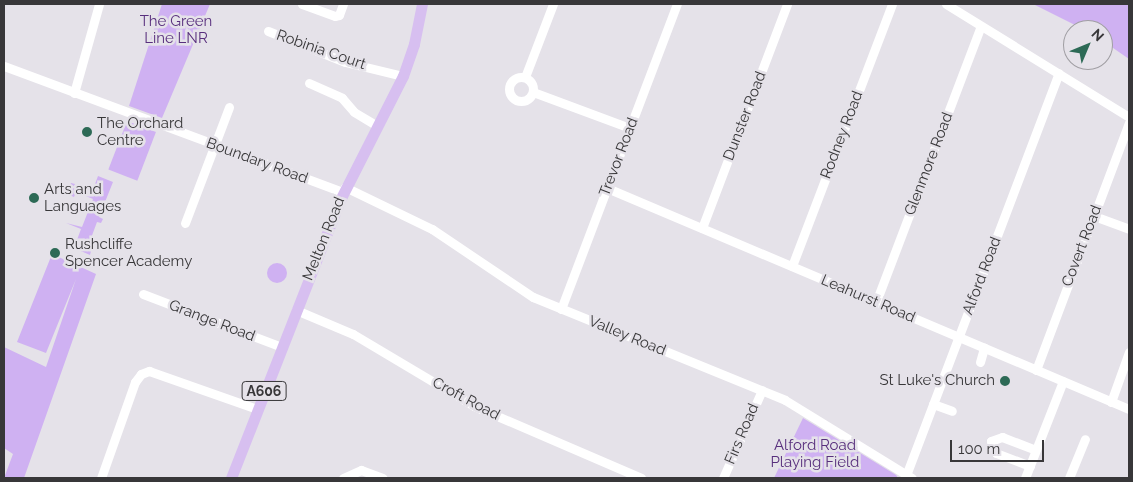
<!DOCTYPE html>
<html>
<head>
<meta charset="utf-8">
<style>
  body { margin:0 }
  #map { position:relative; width:1133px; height:482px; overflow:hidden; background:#e5e2e9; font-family:Raleway,sans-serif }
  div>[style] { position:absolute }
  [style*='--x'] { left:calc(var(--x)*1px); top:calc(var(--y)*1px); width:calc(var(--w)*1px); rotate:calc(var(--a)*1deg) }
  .green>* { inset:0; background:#cfb1f2; transform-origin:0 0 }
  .round { border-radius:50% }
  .minor>* { height:9px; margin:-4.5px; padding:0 4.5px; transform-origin:4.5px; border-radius:4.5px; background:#fff }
  .minor>.ring { margin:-4.5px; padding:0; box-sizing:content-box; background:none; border:9px solid #fff; border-radius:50% }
  .major>* { height:11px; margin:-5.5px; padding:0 5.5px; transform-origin:5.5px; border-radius:5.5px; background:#d7bff0 }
  .dots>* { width:14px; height:14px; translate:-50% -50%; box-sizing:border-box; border:2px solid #e5e2e9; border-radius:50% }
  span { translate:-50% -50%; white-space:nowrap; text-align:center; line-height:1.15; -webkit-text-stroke:5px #e5e2e9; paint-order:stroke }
  .shield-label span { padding:1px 4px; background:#e5e2e9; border:1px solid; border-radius:4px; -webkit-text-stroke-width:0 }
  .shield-label { font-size:14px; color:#383739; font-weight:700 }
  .park-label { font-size:15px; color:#582f7d }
  .street-label { font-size:15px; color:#383739 }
  .poi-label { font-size:15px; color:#383739 }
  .left { translate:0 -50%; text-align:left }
  .right { translate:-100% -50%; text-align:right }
  .frame { position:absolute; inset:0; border:5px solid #383739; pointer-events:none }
  .north { position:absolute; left:1063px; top:20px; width:50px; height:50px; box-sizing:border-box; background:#e5e2e9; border:1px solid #a09ea3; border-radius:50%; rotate:45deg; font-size:14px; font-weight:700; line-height:20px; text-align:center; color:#383739 }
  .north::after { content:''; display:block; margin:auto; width:18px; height:22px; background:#2d6a56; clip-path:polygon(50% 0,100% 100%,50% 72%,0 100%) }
  .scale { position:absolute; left:950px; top:440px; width:94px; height:22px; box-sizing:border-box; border:2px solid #383739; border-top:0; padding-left:6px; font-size:15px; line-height:18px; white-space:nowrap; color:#383739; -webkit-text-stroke:4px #e5e2e9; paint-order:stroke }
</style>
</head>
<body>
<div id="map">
  <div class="green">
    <i style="clip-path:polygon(162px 4px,210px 4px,162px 118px,129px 106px)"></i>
    <i style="clip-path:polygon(1033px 4px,1129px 4px,1129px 59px,1103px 41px,1103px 30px,1085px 30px)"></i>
    <i style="left:127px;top:121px;width:31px;height:52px;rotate:21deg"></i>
    <i style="clip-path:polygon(98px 176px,113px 182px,99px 217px,103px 219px,101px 223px,97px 222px,87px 249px,91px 251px,90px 255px,74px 248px,81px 229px,66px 223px,82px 227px,93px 199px,76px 192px,74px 197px,69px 195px,69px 188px,71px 183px,75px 184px,73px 188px,91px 195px)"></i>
    <i style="clip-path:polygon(52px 254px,96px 274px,24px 478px,4px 478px,13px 454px,4px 448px,4px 347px,46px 367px,76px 279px,46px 353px,17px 342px)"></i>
    <i class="round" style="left:267px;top:263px;width:20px;height:20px"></i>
    <i style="clip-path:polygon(803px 418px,896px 475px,898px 478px,774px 478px)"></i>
  </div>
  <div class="minor">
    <i style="--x:302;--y:4;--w:35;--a:20"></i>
    <i style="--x:335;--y:16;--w:4;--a:-14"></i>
    <i style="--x:339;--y:15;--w:12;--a:-70"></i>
    <i style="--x:946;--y:4;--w:215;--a:31.7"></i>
    <i style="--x:268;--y:31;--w:83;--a:21.9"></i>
    <i style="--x:345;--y:62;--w:60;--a:13.6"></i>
    <i style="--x:4;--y:66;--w:362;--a:20.4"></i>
    <i style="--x:525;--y:77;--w:78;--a:-69"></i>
    <i class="ring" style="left:509px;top:77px;width:15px;height:15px"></i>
    <i style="--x:309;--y:83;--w:36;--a:24"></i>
    <i style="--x:342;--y:98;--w:18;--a:49"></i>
    <i style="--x:354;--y:112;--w:27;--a:31"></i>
    <i style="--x:533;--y:92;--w:103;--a:20.4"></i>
    <i style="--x:74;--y:93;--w:92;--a:-74.3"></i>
    <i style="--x:345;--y:187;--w:97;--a:25.8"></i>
    <i style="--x:432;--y:229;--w:122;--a:34"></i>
    <i style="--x:533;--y:297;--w:272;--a:22.2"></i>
    <i style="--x:785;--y:400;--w:149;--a:31.6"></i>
    <i style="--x:607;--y:188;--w:567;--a:22.95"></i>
    <i style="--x:1094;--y:216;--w:37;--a:20"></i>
    <i style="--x:185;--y:223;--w:124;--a:-69.2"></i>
    <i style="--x:702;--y:228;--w:240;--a:-69.2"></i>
    <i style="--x:792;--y:266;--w:280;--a:-69.1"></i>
    <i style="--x:143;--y:294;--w:149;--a:20.9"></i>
    <i style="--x:876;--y:302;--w:295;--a:-69.2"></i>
    <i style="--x:561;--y:309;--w:326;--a:-69.2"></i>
    <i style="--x:296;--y:310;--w:62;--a:22.8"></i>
    <i style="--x:353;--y:334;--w:141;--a:30.8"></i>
    <i style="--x:474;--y:406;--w:182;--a:23.3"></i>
    <i style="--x:980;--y:362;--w:15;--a:-74"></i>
    <i style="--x:1036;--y:370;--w:264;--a:-69.4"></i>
    <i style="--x:1111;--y:402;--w:53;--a:-70.2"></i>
    <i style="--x:933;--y:404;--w:20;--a:20"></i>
    <i style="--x:1030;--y:466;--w:36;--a:-159"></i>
    <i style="--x:996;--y:453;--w:13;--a:-113"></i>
    <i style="--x:991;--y:441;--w:12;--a:-20"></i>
    <i style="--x:1002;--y:437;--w:36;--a:21"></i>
    <i style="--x:101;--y:478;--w:102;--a:-70.5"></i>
    <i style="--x:135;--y:382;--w:10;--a:-53"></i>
    <i style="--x:141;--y:374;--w:9;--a:-21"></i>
    <i style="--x:149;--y:371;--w:114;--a:19.4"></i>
    <i style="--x:343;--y:478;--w:20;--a:-24"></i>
    <i style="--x:361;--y:470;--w:23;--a:20"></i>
    <i style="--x:723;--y:478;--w:96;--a:-66.1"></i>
    <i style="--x:905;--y:478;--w:433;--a:-69.2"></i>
    <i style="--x:1025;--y:478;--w:104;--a:-68.6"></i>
    <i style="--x:1069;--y:478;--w:42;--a:-67.7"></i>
  </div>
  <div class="major">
    <i style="--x:231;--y:478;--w:296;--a:-68.6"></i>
    <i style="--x:339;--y:202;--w:141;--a:-63.1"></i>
    <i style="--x:403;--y:76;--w:34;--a:-71"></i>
    <i style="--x:414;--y:44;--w:41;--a:-78.7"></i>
  </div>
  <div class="dots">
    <i style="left:87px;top:132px;background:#2d6a56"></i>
    <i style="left:34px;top:198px;background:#2d6a56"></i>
    <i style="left:55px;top:253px;background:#2d6a56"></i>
    <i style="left:1005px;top:381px;background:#2d6a56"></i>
  </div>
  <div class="shield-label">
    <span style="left:264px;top:391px">A606</span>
  </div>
  <div class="park-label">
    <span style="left:176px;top:30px">The Green<br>Line LNR</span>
    <span style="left:815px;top:454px">Alford Road<br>Playing Field</span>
  </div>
  <div class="street-label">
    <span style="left:321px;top:50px;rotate:19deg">Robinia Court</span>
    <span style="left:745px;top:116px;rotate:-69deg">Dunster Road</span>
    <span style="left:842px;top:135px;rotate:-69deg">Rodney Road</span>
    <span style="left:619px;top:157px;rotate:-69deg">Trevor Road</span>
    <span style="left:257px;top:161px;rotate:20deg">Boundary Road</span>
    <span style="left:929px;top:164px;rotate:-69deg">Glenmore Road</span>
    <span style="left:324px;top:239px;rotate:-68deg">Melton Road</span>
    <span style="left:1082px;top:246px;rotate:-69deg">Covert Road</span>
    <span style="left:982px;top:276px;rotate:-69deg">Alford Road</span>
    <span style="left:868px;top:299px;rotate:23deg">Leahurst Road</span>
    <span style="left:212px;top:321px;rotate:21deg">Grange Road</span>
    <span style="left:627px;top:336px;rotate:22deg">Valley Road</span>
    <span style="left:466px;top:399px;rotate:28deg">Croft Road</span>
    <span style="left:742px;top:434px;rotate:-67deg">Firs Road</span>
  </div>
  <div class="poi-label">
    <span class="left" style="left:97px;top:132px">The Orchard<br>Centre</span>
    <span class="left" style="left:44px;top:198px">Arts and<br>Languages</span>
    <span class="left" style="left:65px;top:253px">Rushcliffe<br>Spencer Academy</span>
    <span class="right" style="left:995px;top:381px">St Luke's Church</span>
  </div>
  <div class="frame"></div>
  <div class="north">N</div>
  <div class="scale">100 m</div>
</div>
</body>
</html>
